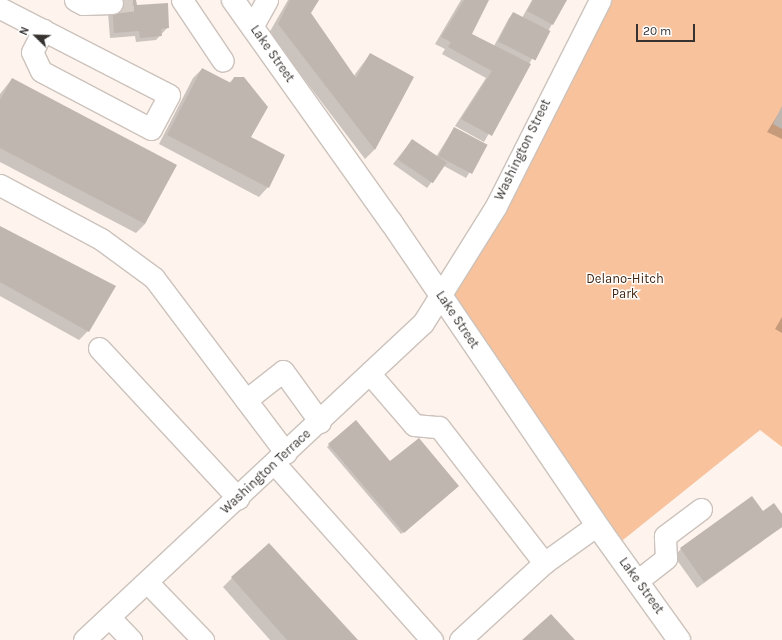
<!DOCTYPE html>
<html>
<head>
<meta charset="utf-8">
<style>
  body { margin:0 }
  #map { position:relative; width:782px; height:640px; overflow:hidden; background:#fef4ed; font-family:Karla,sans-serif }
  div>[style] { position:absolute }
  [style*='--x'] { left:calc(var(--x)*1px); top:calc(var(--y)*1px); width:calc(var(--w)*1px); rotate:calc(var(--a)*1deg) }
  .green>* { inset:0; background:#f8c29c }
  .shadow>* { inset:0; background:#0003 }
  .building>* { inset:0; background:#c0b6b0; transform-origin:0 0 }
  .minor-tunnel>* { height:21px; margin-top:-10.5px; transform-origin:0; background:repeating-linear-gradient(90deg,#d6cdc7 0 21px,transparent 0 31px) }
  .roads { filter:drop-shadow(1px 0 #ccc2bc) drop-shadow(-1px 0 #ccc2bc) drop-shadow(0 1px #ccc2bc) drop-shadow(0 -1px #ccc2bc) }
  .minor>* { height:21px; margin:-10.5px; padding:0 10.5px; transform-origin:10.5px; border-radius:10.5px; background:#fff }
  .major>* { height:22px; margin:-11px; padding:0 11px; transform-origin:11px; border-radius:11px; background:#fff }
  span { translate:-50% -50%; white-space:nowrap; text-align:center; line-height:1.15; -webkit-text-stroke:3px #fff; paint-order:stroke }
  .street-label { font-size:13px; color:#363230 }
  .park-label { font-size:13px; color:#422610 }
  .north { position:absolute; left:16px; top:16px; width:40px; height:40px; -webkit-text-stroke:3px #fff; paint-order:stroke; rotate:293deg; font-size:11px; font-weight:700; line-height:16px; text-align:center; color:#363230 }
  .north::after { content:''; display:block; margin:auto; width:14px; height:18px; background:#363230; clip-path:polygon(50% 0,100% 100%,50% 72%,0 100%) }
  .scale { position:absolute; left:636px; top:24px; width:59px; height:18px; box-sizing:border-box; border:2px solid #363230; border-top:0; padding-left:5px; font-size:12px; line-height:14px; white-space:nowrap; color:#363230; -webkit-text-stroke:3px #fff; paint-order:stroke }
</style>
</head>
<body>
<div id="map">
  <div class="green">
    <i style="clip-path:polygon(601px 0,782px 0,782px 447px,760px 430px,613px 548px,442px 298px)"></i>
  </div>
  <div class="shadow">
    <i style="clip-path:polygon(136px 0,136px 5px,168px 27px,156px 40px,136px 42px,135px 36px,110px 38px,108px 13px)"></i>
    <i style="clip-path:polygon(288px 0,317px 0,310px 13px,353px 77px,370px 54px,413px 77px,374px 150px,365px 159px,269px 33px)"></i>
    <i style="clip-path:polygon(461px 0,488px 0,471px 34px,494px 46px,509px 18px,513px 13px,522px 18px,532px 0,566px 0,484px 142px,455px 126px,486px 78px,442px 54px,445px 49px,435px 44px)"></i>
    <i style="clip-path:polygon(202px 69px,229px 83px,234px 78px,250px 137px,283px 155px,268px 187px,259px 197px,159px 144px,193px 78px)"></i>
    <i style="clip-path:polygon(12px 79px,145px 224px,136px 233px,0 162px,0 94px)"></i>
    <i style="clip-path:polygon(782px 108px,782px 139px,767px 132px)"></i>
    <i style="clip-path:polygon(454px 128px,486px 146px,466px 178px,444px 166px,427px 188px,393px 164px,412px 140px,436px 157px)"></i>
    <i style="clip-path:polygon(0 227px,88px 331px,79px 340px,0 296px)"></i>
    <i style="clip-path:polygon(782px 317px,782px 333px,775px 329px)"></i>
    <i style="clip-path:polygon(329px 445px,390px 462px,456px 488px,401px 534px,327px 447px)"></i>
    <i style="clip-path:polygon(762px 512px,782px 516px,782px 527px,697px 588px,674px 556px,681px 549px)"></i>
    <i style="clip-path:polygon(232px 578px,357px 640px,270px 640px,223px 587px)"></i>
  </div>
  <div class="building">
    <i style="clip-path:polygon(112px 0,136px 0,137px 5px,168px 3px,169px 28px,161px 29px,162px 36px,140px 38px,139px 31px,114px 33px)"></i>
    <i style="clip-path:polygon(290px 0,319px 0,311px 13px,356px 78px,370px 53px,414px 77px,375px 150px,278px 24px)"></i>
    <i style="clip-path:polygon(464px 0,489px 0,472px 34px,531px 64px,492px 136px,461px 119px,492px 71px,448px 47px,451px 42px,441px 37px)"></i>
    <i style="clip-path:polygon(533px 0,567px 0,553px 25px,527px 11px)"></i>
    <i style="left:513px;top:12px;width:42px;height:33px;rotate:27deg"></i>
    <i style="clip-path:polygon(202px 68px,231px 83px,234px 77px,244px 77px,268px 107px,251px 137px,285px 155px,269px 188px,167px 135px)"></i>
    <i style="clip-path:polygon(12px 78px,177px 165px,145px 224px,0 148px,0 100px)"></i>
    <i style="clip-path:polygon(782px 106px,782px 129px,773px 124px)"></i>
    <i style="left:454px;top:127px;width:38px;height:33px;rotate:28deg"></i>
    <i style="left:412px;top:139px;width:42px;height:25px;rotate:34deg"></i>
    <i style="clip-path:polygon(0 226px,116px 286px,89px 332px,0 282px)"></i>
    <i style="clip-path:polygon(356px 420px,390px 461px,419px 438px,459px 486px,404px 533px,328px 444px)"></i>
    <i style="clip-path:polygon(752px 496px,763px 511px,774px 503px,782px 514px,782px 527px,704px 582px,680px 548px)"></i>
    <i style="clip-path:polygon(269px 543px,358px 640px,287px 640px,231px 577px)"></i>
    <i style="clip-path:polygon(551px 614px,575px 640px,522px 640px)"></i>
  </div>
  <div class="minor-tunnel">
    <i style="--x:112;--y:3;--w:24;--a:-7"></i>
  </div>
  <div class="roads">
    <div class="minor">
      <i style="--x:75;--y:0;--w:9;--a:27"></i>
      <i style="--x:83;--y:4;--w:29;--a:-2"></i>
      <i style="--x:182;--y:0;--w:73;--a:56.1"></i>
      <i style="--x:0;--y:8;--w:190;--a:27.2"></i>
      <i style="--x:169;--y:95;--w:38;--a:118"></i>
      <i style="--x:151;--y:129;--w:124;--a:-152.2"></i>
      <i style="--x:41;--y:71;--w:21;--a:-115"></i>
      <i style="--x:32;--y:52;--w:25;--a:-63"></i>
      <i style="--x:252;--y:27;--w:31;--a:-61"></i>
      <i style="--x:0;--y:185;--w:115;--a:28.1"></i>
      <i style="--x:101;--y:239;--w:66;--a:36.3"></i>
      <i style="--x:154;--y:278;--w:219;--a:53"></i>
      <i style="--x:99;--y:348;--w:205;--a:47.2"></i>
      <i style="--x:370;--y:374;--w:67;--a:49.2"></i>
      <i style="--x:414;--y:425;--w:25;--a:5"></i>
      <i style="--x:439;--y:427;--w:172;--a:52.3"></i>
      <i style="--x:246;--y:400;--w:47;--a:-38.1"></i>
      <i style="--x:283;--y:371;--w:63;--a:54"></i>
      <i style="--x:275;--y:464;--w:236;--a:48.3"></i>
      <i style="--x:637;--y:581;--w:37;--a:-38"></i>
      <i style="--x:666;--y:558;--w:22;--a:-93"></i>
      <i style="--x:665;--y:536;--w:45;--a:-36.9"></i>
      <i style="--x:147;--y:582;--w:81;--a:46"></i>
      <i style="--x:109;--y:617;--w:32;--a:46"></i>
      <i style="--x:84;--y:640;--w:464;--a:-43.1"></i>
      <i style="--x:423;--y:323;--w:138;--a:-58"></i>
      <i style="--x:496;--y:206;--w:231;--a:-63.2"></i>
      <i style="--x:460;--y:640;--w:114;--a:-42.5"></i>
      <i style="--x:544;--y:563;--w:65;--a:-35.6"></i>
    </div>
    <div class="major">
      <i style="--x:233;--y:0;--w:272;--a:54.6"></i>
      <i style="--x:391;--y:222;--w:374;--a:55.8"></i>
      <i style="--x:601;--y:531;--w:134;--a:54.4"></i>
    </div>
  </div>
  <div class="street-label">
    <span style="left:272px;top:54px;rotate:55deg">Lake Street</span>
    <span style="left:523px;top:150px;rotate:-64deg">Washington Street</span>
    <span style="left:457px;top:320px;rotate:56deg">Lake Street</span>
    <span style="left:266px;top:472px;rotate:-43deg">Washington Terrace</span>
    <span style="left:641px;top:586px;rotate:54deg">Lake Street</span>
  </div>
  <div class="park-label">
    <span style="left:625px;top:287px">Delano-Hitch<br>Park</span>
  </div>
  <div class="north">N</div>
  <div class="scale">20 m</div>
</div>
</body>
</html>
